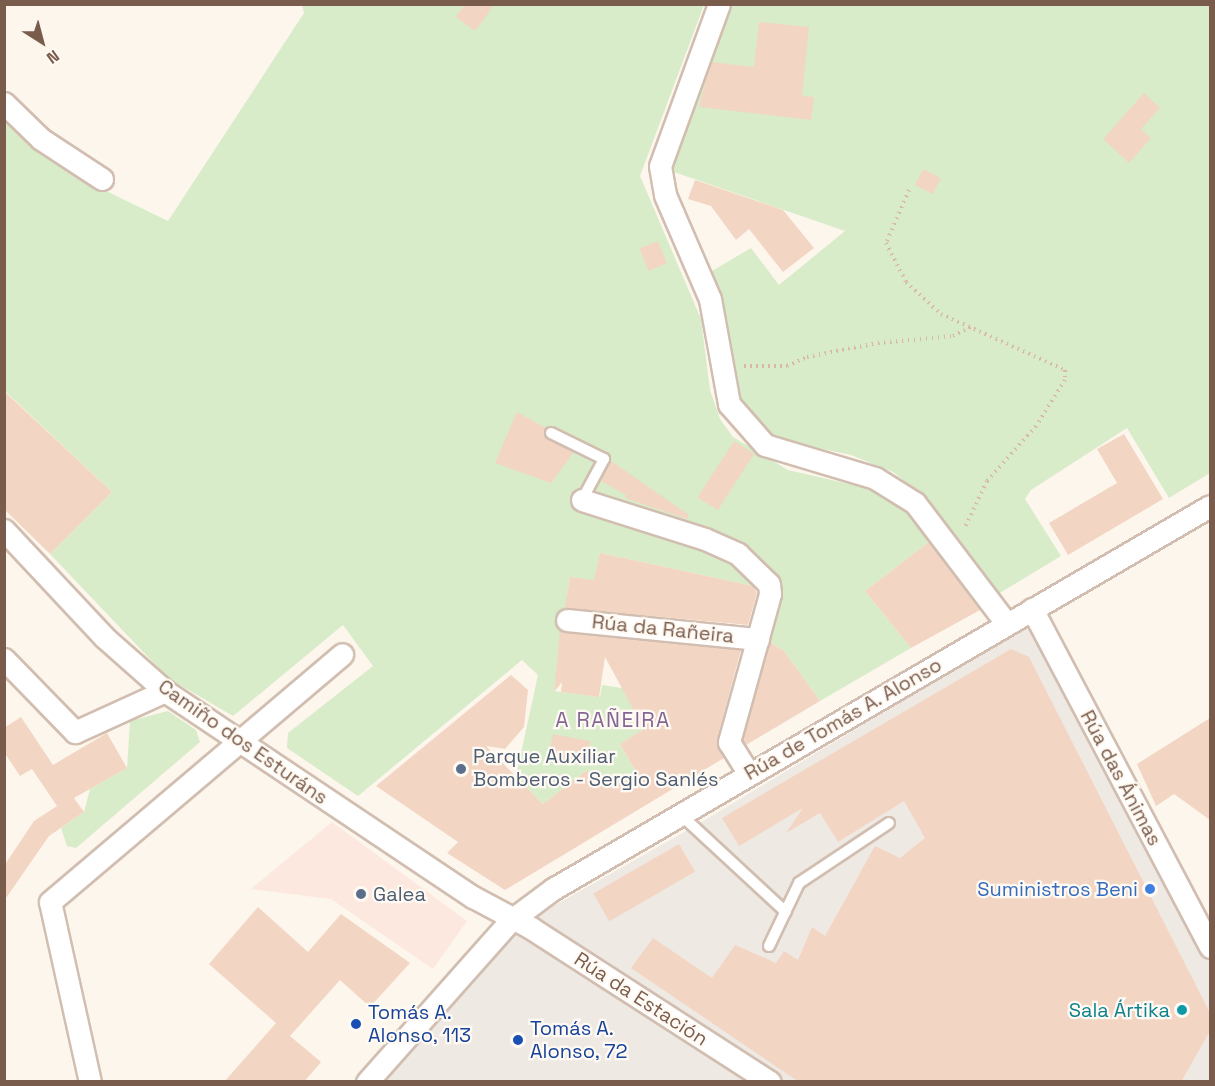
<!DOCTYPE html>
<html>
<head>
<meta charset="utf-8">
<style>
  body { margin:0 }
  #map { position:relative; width:1215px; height:1086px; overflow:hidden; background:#fdf6ec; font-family:"Space Grotesk",sans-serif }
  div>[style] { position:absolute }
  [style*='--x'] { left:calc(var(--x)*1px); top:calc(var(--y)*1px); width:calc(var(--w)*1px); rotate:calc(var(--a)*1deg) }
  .commercial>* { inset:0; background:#fde8e0 }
  .industrial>* { inset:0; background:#efe9e4 }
  .green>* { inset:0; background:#d8ecc9 }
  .building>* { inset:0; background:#f3d5c3; transform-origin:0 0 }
  .path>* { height:4px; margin-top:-2px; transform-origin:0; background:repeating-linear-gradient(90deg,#d9b8a5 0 1.5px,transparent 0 6px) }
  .roads { filter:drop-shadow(2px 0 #d1beb0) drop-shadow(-2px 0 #d1beb0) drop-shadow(0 2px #d1beb0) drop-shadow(0 -2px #d1beb0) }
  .service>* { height:10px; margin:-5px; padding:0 5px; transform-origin:5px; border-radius:5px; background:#fff }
  .minor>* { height:21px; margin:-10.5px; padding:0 10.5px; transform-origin:10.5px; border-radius:10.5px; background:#fff }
  .dots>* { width:16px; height:16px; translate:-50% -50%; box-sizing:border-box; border:3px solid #fffaf3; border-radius:50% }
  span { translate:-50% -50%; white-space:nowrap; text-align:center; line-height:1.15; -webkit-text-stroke:4.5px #fffaf3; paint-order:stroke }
  .street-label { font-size:20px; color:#7a5c4d }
  .service-label { font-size:20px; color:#4e5e75 }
  .left { translate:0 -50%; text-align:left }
  .shop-label { font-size:20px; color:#366cbe }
  .right { translate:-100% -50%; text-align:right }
  .culture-label { font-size:20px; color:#0d838f }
  .transit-label { font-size:20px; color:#164399 }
  .neighbourhood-label { font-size:21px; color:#846695; letter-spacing:1.5px }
  .frame { position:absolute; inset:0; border:6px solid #7a5c4d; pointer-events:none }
  .north { position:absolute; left:12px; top:12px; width:60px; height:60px; -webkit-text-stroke:4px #fffaf3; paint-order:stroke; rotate:144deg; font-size:16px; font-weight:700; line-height:24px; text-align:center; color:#7a5c4d }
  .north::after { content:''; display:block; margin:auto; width:21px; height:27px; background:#7a5c4d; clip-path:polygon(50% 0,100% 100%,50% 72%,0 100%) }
</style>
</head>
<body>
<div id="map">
  <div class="commercial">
    <i style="clip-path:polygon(332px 822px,467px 921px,433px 969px,331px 899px,251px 889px)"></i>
  </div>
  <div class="industrial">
    <i style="clip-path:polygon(1047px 614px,1210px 931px,1210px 1081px,380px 1082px,520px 925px,695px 826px)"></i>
  </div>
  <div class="green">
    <i style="clip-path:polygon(302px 5px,704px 5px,640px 176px,701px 319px,710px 390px,720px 419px,733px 437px,788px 470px,867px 488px,908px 514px,929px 542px,865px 591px,911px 648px,820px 701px,784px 651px,766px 639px,762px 588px,600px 553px,598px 564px,614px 583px,570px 577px,554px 691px,600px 697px,602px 685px,641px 691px,644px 729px,620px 744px,638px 776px,635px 783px,586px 771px,543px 804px,516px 776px,538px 675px,522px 660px,358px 796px,287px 748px,288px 733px,373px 666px,343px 625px,233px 716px,168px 678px,50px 554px,112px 492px,5px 391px,4px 123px,8px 120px,104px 190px,168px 221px,304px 13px)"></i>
    <i style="clip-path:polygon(726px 5px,1210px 5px,1210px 473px,1169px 498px,1127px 428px,1031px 490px,1025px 499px,1061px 556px,998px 594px,927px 499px,893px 472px,851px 455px,775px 439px,755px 420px,738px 397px,712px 271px,751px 248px,779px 285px,845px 231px,671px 171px,668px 148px)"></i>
    <i style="clip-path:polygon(168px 711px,196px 730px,200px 742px,76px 848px,67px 846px,61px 828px,84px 812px,90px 789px,127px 768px,130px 721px)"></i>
  </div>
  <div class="building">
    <i style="clip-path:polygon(465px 4px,495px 4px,475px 31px,456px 17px)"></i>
    <i style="clip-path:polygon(759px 22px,809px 27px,802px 96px,814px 97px,811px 120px,699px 107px,711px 62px,754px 67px)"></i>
    <i style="clip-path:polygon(1144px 93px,1160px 108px,1141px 129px,1151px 138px,1129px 163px,1103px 139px)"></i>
    <i style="left:923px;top:169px;width:20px;height:18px;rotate:27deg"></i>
    <i style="clip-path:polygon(695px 180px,783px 210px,814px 248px,783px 272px,749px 229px,736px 240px,711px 206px,688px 199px)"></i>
    <i style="left:658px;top:241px;width:24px;height:20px;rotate:68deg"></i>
    <i style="clip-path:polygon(4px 391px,112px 492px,50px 554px,4px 509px)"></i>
    <i style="clip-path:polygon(517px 412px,546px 428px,547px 439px,574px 452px,551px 483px,495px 463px)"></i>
    <i style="clip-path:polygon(1124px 434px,1163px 499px,1068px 555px,1049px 523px,1117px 483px,1097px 449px)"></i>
    <i style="left:734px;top:441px;width:24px;height:67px;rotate:33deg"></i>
    <i style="clip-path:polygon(611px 461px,689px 515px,687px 519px,625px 498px,626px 495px,601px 481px)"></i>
    <i style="clip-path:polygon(929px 542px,980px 610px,911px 648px,865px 591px)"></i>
    <i style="clip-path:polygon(600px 553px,753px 586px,757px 593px,748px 625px,565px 608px,570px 577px,594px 580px)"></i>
    <i style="clip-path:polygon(560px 631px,741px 650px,717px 739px,724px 758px,505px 890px,447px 853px,458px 842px,376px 786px,511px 675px,528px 690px,524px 727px,505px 749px,486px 746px,543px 804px,586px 771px,644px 786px,620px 744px,644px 729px,605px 657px,599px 697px,561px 692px,562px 682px,554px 692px)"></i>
    <i style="clip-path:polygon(770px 642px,784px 651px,820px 701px,746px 745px,743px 740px)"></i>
    <i style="clip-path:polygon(1011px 649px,1029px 657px,1210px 1013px,1210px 1031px,1181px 1082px,799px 1082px,631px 968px,653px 938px,712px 978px,735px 945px,776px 963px,784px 951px,798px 960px,812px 927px,825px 936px,875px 846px,900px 858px,925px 838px,904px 801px,838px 842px,820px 813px,786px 833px,803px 808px,739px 846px,722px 818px)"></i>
    <i style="clip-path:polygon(21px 717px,53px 765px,107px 733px,127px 768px,74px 798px,84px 812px,49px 836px,4px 901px,4px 866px,34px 821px,57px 806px,32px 769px,20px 776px,4px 752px,4px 728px)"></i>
    <i style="clip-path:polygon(1210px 718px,1210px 820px,1174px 794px,1156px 806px,1137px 764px)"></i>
    <i style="left:553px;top:734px;width:38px;height:24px;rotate:11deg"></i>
    <i style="left:679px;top:844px;width:32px;height:99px;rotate:60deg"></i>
    <i style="clip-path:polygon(258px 907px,308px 952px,341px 914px,410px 963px,370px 1007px,340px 980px,290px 1036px,321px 1062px,304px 1082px,224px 1082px,276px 1023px,209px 964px)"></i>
  </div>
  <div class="path">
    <i style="--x:909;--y:190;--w:58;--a:113.5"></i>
    <i style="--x:886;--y:243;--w:44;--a:62.9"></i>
    <i style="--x:906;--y:282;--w:47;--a:42.4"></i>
    <i style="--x:941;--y:314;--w:136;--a:24.3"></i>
    <i style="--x:1065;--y:370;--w:10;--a:90"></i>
    <i style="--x:1065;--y:380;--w:54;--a:122.2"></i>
    <i style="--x:1036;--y:426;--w:74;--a:131.7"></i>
    <i style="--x:987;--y:481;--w:53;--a:115.6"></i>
    <i style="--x:744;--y:366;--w:43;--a:0"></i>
    <i style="--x:787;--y:366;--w:22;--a:-24"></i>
    <i style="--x:807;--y:357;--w:72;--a:-11.2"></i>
    <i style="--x:878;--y:343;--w:75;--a:-5.3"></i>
    <i style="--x:953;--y:336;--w:20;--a:-27"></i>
  </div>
  <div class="roads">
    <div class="service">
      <i style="--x:551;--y:433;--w:59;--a:26.1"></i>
      <i style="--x:604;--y:459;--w:47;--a:118.2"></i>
      <i style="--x:680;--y:814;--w:144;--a:42.8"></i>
      <i style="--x:769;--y:946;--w:70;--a:-64.5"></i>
      <i style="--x:799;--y:883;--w:108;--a:-33.7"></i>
    </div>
    <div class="minor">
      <i style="--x:719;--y:4;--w:172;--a:110"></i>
      <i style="--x:660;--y:166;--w:29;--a:80"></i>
      <i style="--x:665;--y:195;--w:113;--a:66.6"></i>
      <i style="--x:710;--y:299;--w:107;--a:79.7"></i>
      <i style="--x:729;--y:404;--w:55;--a:48.7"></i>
      <i style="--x:765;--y:445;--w:115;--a:16.7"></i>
      <i style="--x:875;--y:478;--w:47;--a:32"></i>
      <i style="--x:915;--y:503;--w:152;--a:52.8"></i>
      <i style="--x:4;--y:103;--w:52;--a:44.2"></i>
      <i style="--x:41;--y:139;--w:73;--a:33.3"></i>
      <i style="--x:582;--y:500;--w:129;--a:17.6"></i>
      <i style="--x:705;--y:539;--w:36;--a:24"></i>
      <i style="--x:738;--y:554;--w:43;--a:44.1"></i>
      <i style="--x:769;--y:584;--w:10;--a:84"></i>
      <i style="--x:770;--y:594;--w:154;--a:105.5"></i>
      <i style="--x:729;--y:742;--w:38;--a:58"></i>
      <i style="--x:4;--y:530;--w:146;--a:46.9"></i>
      <i style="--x:104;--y:637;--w:81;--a:41.5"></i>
      <i style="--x:165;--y:691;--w:371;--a:33.8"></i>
      <i style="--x:473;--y:897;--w:66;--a:28.1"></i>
      <i style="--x:531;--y:928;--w:284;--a:32.8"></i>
      <i style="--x:1032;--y:609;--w:382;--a:62.2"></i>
      <i style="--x:567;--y:620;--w:192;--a:5.7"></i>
      <i style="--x:4;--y:659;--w:102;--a:45.8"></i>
      <i style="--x:75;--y:732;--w:99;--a:-24.5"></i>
      <i style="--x:90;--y:1082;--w:184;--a:-102.5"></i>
      <i style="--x:50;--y:902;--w:383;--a:-40.3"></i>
      <i style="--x:367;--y:1082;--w:215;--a:-48.4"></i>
      <i style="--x:510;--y:921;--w:54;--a:-36.7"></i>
      <i style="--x:553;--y:889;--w:760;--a:-30.24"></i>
    </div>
  </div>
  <div class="dots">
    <i style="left:461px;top:769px;background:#5c6f8a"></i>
    <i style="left:1150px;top:889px;background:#3f7fe0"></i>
    <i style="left:361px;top:894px;background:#5c6f8a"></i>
    <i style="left:1182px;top:1010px;background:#0f9aa8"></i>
    <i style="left:356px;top:1024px;background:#1a4fb4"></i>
    <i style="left:518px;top:1040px;background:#1a4fb4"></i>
  </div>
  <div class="street-label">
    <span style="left:663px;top:629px;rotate:6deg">Rúa da Rañeira</span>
    <span style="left:843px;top:719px;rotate:-30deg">Rúa de Tomás A. Alonso</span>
    <span style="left:243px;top:742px;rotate:35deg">Camiño dos Esturáns</span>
    <span style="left:1121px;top:778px;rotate:62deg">Rúa das Ánimas</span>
    <span style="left:641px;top:999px;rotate:33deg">Rúa da Estación</span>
  </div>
  <div class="service-label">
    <span class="left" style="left:473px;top:768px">Parque Auxiliar<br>Bomberos - Sergio Sanlés</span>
    <span class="left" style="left:373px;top:894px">Galea</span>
  </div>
  <div class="shop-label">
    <span class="right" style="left:1138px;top:889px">Suministros Beni</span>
  </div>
  <div class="culture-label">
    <span class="right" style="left:1170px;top:1010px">Sala Ártika</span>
  </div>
  <div class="transit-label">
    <span class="left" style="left:368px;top:1024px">Tomás A.<br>Alonso, 113</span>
    <span class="left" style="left:530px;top:1040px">Tomás A.<br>Alonso, 72</span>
  </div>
  <div class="neighbourhood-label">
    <span style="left:613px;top:720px">A RAÑEIRA</span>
  </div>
  <div class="frame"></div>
  <div class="north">N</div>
</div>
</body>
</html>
